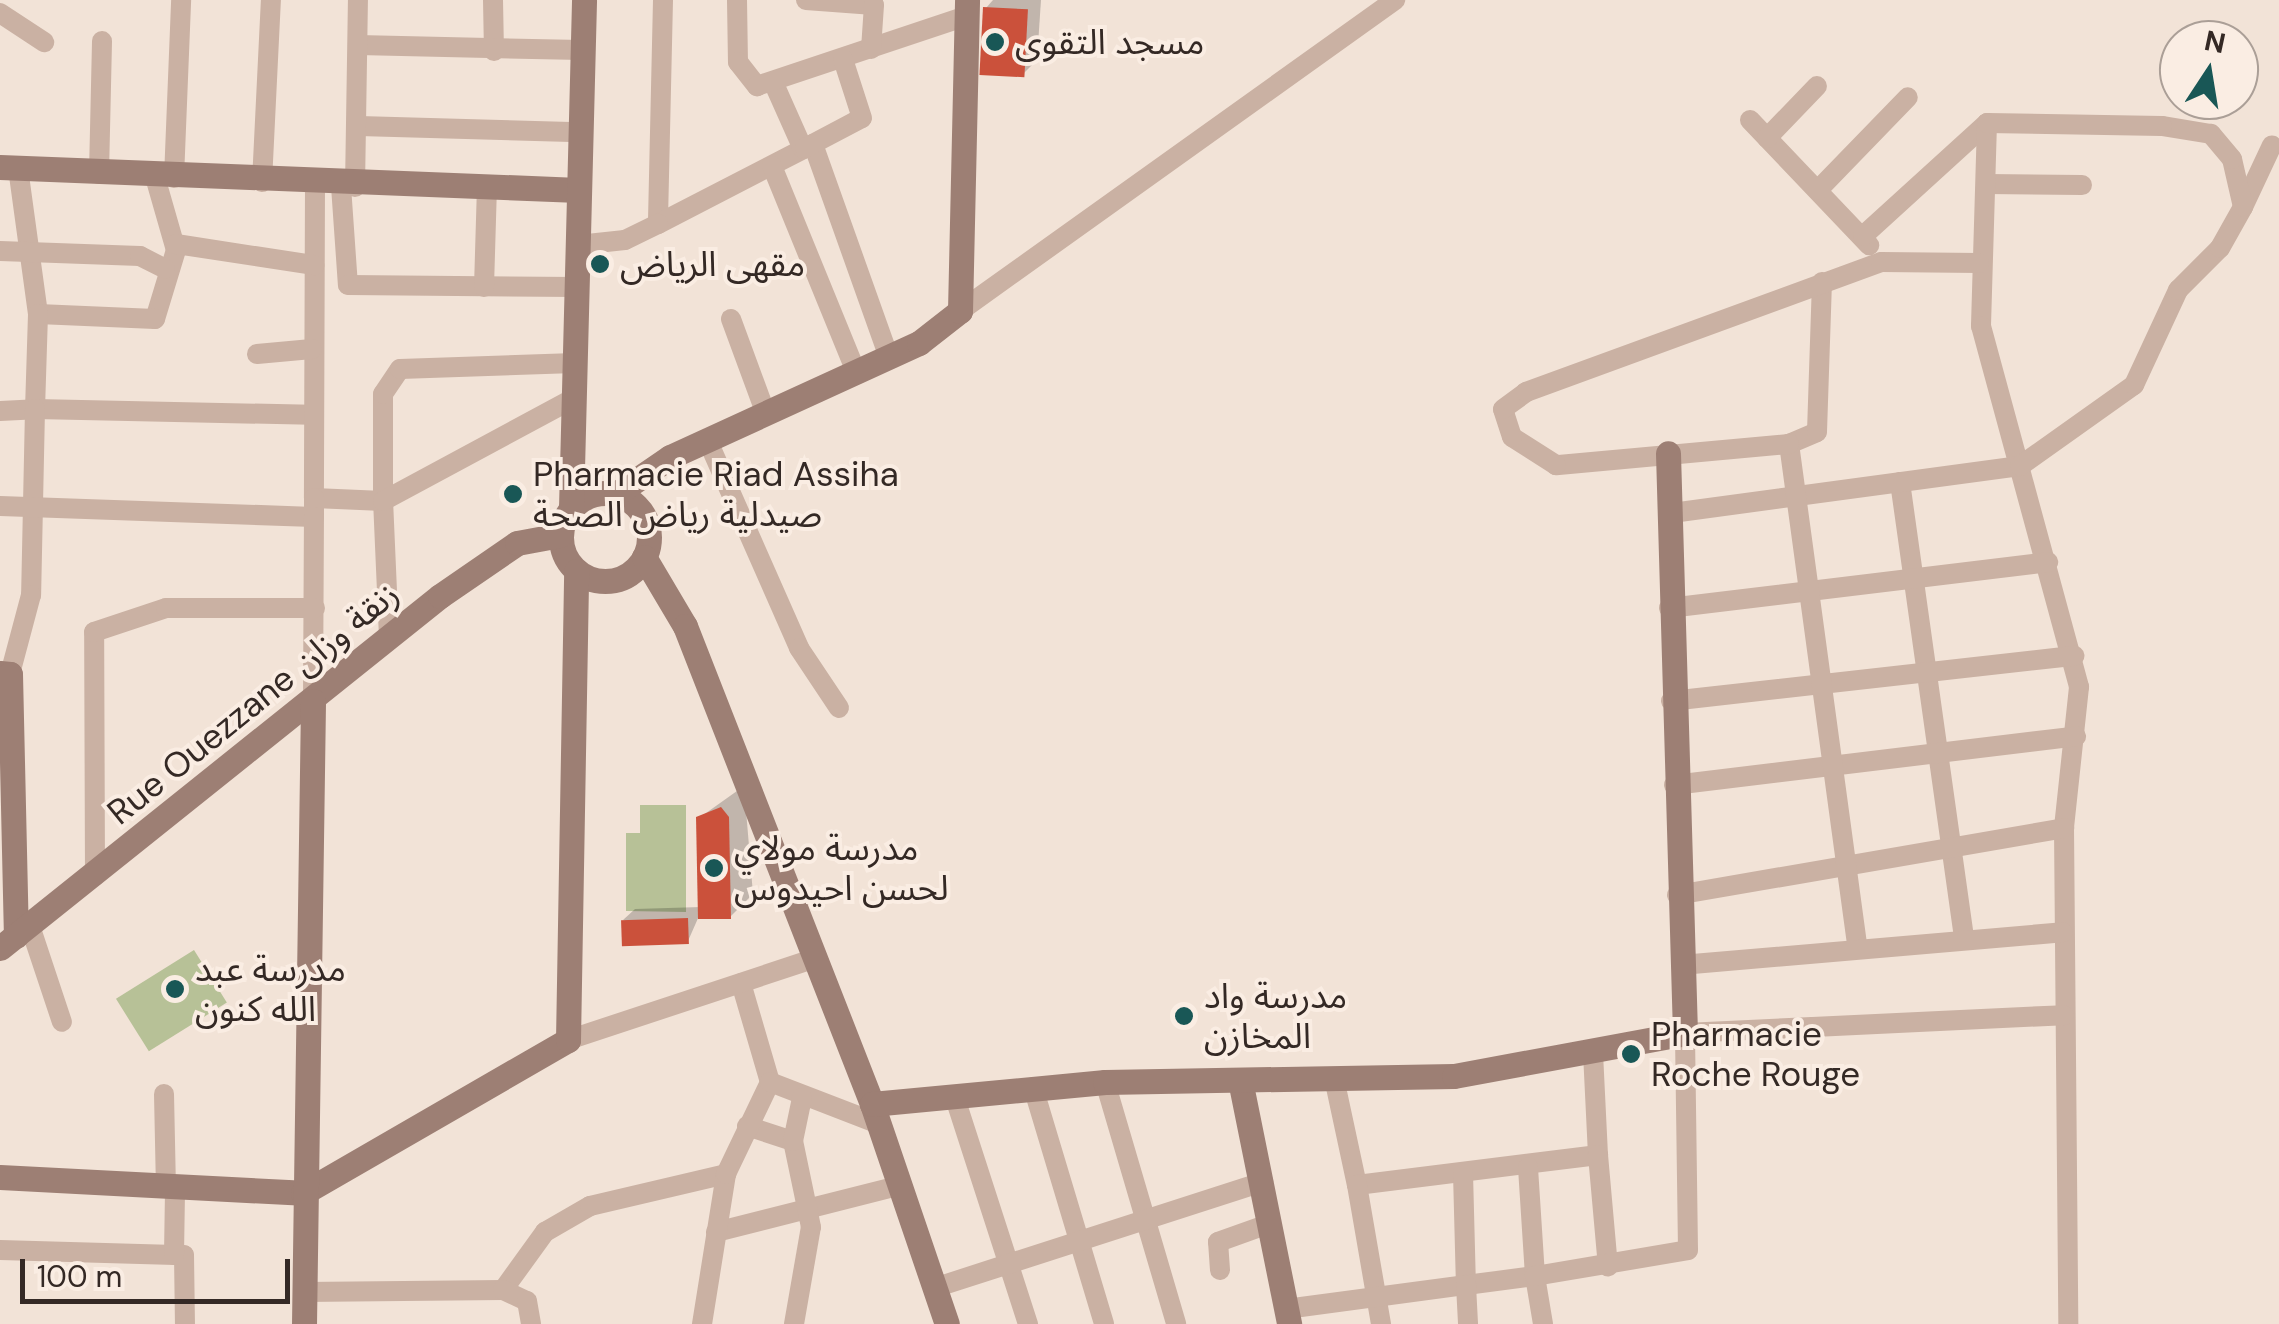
<!DOCTYPE html>
<html>
<head>
<meta charset="utf-8">
<style>
  body { margin:0 }
  #map { position:relative; width:2279px; height:1324px; overflow:hidden; background:#f2e3d7; font-family:"DM Sans","Noto Sans Arabic",sans-serif }
  div>[style] { position:absolute }
  [style*='--x'] { left:calc(var(--x)*1px); top:calc(var(--y)*1px); width:calc(var(--w)*1px); rotate:calc(var(--a)*1deg) }
  .green>* { inset:0; background:#b7c197; transform-origin:0 0 }
  .shadow>* { inset:0; background:#0003 }
  .building>* { inset:0; background:#cb513b; transform-origin:0 0 }
  .street>* { height:20px; margin:-10px; padding:0 10px; transform-origin:10px; border-radius:10px; background:#cab1a3 }
  .secondary>* { height:25px; margin:-12.5px; padding:0 12.5px; transform-origin:12.5px; border-radius:12.5px; background:#9d7f74 }
  .secondary>.ring { margin:-12.5px; padding:0; box-sizing:content-box; background:none; border:25px solid #9d7f74; border-radius:50% }
  .dots>* { width:28px; height:28px; translate:-50% -50%; box-sizing:border-box; border:5px solid #faede3; border-radius:50% }
  span { translate:-50% -50%; white-space:nowrap; text-align:center; line-height:1.15; -webkit-text-stroke:8px #faede3; paint-order:stroke }
  .poi-label { font-size:35px; color:#342925 }
  .left { translate:0 -50%; text-align:left }
  .street-label { font-size:35px; color:#342925 }
  .north { position:absolute; left:2159px; top:20px; width:100px; height:100px; box-sizing:border-box; background:#faede3; border:2px solid #ab9f97; border-radius:50%; rotate:12deg; font-size:28px; font-weight:700; line-height:40px; text-align:center; color:#342925 }
  .north::after { content:''; display:block; margin:auto; width:35px; height:45px; background:#195756; clip-path:polygon(50% 0,100% 100%,50% 72%,0 100%) }
  .scale { position:absolute; left:20px; top:1259px; width:270px; height:45px; box-sizing:border-box; border:5px solid #342925; border-top:0; padding-left:12px; font-size:30px; line-height:35px; white-space:nowrap; color:#342925; -webkit-text-stroke:8px #faede3; paint-order:stroke }
</style>
</head>
<body>
<div id="map">
  <div class="green">
    <i style="clip-path:polygon(640px 805px,686px 805px,686px 912px,626px 911px,626px 833px,640px 833px)"></i>
    <i style="left:194px;top:950px;width:62px;height:92px;rotate:58deg"></i>
  </div>
  <div class="shadow">
    <i style="clip-path:polygon(993px 0,1041px 0,1037px 60px,1022px 75px,986px 8px)"></i>
    <i style="clip-path:polygon(744px 786px,753px 894px,730px 917px,699px 916px,688px 941px,623px 920px,635px 909px,701px 907px,699px 818px)"></i>
  </div>
  <div class="building">
    <i style="left:983px;top:7px;width:45px;height:68px;rotate:3deg"></i>
    <i style="clip-path:polygon(721px 807px,729px 817px,731px 919px,698px 919px,696px 817px)"></i>
    <i style="left:688px;top:918px;width:26px;height:67px;rotate:88deg"></i>
  </div>
  <div class="street">
    <i style="--x:493;--y:0;--w:51;--a:88.9"></i>
    <i style="--x:663;--y:0;--w:224;--a:91.3"></i>
    <i style="--x:658;--y:224;--w:163;--a:-27.3"></i>
    <i style="--x:803;--y:149;--w:71;--a:-114"></i>
    <i style="--x:737;--y:0;--w:62;--a:89.1"></i>
    <i style="--x:738;--y:62;--w:31;--a:52"></i>
    <i style="--x:757;--y:86;--w:220;--a:-18.5"></i>
    <i style="--x:806;--y:0;--w:68;--a:4.2"></i>
    <i style="--x:874;--y:5;--w:44;--a:93.9"></i>
    <i style="--x:0;--y:13;--w:53;--a:33.4"></i>
    <i style="--x:358;--y:45;--w:223;--a:1.3"></i>
    <i style="--x:1750;--y:120;--w:173;--a:46.4"></i>
    <i style="--x:359;--y:126;--w:221;--a:1.6"></i>
    <i style="--x:1767;--y:138;--w:72;--a:-46.1"></i>
    <i style="--x:813;--y:144;--w:227;--a:70.4"></i>
    <i style="--x:805;--y:148;--w:64;--a:-27.8"></i>
    <i style="--x:862;--y:118;--w:62;--a:-107.9"></i>
    <i style="--x:772;--y:166;--w:225;--a:67.8"></i>
    <i style="--x:18;--y:168;--w:147;--a:82.2"></i>
    <i style="--x:99;--y:174;--w:133;--a:-88.7"></i>
    <i style="--x:155;--y:177;--w:76;--a:74"></i>
    <i style="--x:176;--y:250;--w:72;--a:106.9"></i>
    <i style="--x:155;--y:319;--w:117;--a:-177.6"></i>
    <i style="--x:38;--y:314;--w:95;--a:91.8"></i>
    <i style="--x:35;--y:409;--w:276;--a:1.2"></i>
    <i style="--x:174;--y:178;--w:178;--a:-87.7"></i>
    <i style="--x:262;--y:182;--w:182;--a:-87.2"></i>
    <i style="--x:1986;--y:184;--w:96;--a:0.6"></i>
    <i style="--x:315;--y:185;--w:313;--a:90.2"></i>
    <i style="--x:314;--y:498;--w:69;--a:2.5"></i>
    <i style="--x:383;--y:501;--w:107;--a:-90"></i>
    <i style="--x:383;--y:394;--w:30;--a:-56"></i>
    <i style="--x:400;--y:369;--w:175;--a:-2"></i>
    <i style="--x:341;--y:186;--w:99;--a:86"></i>
    <i style="--x:348;--y:285;--w:229;--a:0.5"></i>
    <i style="--x:355;--y:187;--w:187;--a:-89.1"></i>
    <i style="--x:1818;--y:190;--w:129;--a:-45.9"></i>
    <i style="--x:2243;--y:207;--w:68;--a:-64.9"></i>
    <i style="--x:1863;--y:236;--w:168;--a:-42.3"></i>
    <i style="--x:1987;--y:123;--w:203;--a:91.7"></i>
    <i style="--x:1981;--y:326;--w:374;--a:74.8"></i>
    <i style="--x:2079;--y:687;--w:142;--a:96.1"></i>
    <i style="--x:2064;--y:828;--w:496;--a:89.5"></i>
    <i style="--x:176;--y:244;--w:140;--a:8.7"></i>
    <i style="--x:578;--y:245;--w:47;--a:-6.1"></i>
    <i style="--x:625;--y:240;--w:37;--a:-26"></i>
    <i style="--x:0;--y:251;--w:140;--a:2"></i>
    <i style="--x:140;--y:256;--w:28;--a:27"></i>
    <i style="--x:484;--y:287;--w:99;--a:-88.3"></i>
    <i style="--x:960;--y:311;--w:535;--a:-35.56"></i>
    <i style="--x:731;--y:319;--w:101;--a:69.8"></i>
    <i style="--x:257;--y:354;--w:55;--a:-5.2"></i>
    <i style="--x:0;--y:411;--w:35;--a:-3"></i>
    <i style="--x:35;--y:409;--w:186;--a:91.2"></i>
    <i style="--x:31;--y:595;--w:82;--a:104.9"></i>
    <i style="--x:707;--y:439;--w:228;--a:66.2"></i>
    <i style="--x:799;--y:648;--w:72;--a:56.3"></i>
    <i style="--x:1789;--y:444;--w:30;--a:-23"></i>
    <i style="--x:1817;--y:432;--w:150;--a:-88.1"></i>
    <i style="--x:1900;--y:482;--w:458;--a:82"></i>
    <i style="--x:0;--y:506;--w:314;--a:2"></i>
    <i style="--x:314;--y:517;--w:19;--a:-90"></i>
    <i style="--x:1672;--y:513;--w:351;--a:-7.7"></i>
    <i style="--x:2020;--y:466;--w:140;--a:-35.4"></i>
    <i style="--x:2134;--y:385;--w:105;--a:-65.1"></i>
    <i style="--x:2178;--y:290;--w:59;--a:-45"></i>
    <i style="--x:2220;--y:248;--w:47;--a:-60.7"></i>
    <i style="--x:2243;--y:207;--w:49;--a:-102.9"></i>
    <i style="--x:2232;--y:159;--w:33;--a:-130"></i>
    <i style="--x:2211;--y:134;--w:50;--a:-170.7"></i>
    <i style="--x:2162;--y:126;--w:175;--a:-179"></i>
    <i style="--x:1669;--y:608;--w:382;--a:-6.9"></i>
    <i style="--x:389;--y:637;--w:136;--a:-92.5"></i>
    <i style="--x:383;--y:501;--w:217;--a:-28.3"></i>
    <i style="--x:313;--y:701;--w:184;--a:-89.7"></i>
    <i style="--x:1671;--y:701;--w:406;--a:-6.4"></i>
    <i style="--x:1674;--y:785;--w:405;--a:-6.9"></i>
    <i style="--x:95;--y:876;--w:244;--a:-90.2"></i>
    <i style="--x:94;--y:632;--w:76;--a:-18.4"></i>
    <i style="--x:166;--y:608;--w:149;--a:0"></i>
    <i style="--x:1677;--y:895;--w:393;--a:-9.8"></i>
    <i style="--x:30;--y:926;--w:101;--a:71.6"></i>
    <i style="--x:1857;--y:944;--w:505;--a:-97.74"></i>
    <i style="--x:1789;--y:444;--w:234;--a:174.8"></i>
    <i style="--x:1556;--y:465;--w:52;--a:-147.5"></i>
    <i style="--x:1512;--y:437;--w:29;--a:-108"></i>
    <i style="--x:1503;--y:409;--w:29;--a:-36"></i>
    <i style="--x:1526;--y:392;--w:378;--a:-20.1"></i>
    <i style="--x:1881;--y:262;--w:98;--a:0.6"></i>
    <i style="--x:1681;--y:965;--w:383;--a:-4.9"></i>
    <i style="--x:741;--y:983;--w:103;--a:73.7"></i>
    <i style="--x:568;--y:1040;--w:261;--a:-18.3"></i>
    <i style="--x:1334;--y:1078;--w:109;--a:77.9"></i>
    <i style="--x:1357;--y:1185;--w:243;--a:-7.1"></i>
    <i style="--x:1598;--y:1155;--w:101;--a:-92.8"></i>
    <i style="--x:1105;--y:1082;--w:252;--a:73.6"></i>
    <i style="--x:1033;--y:1087;--w:247;--a:73.3"></i>
    <i style="--x:164;--y:1094;--w:94;--a:88.8"></i>
    <i style="--x:954;--y:1095;--w:241;--a:72.1"></i>
    <i style="--x:747;--y:1126;--w:48;--a:18.1"></i>
    <i style="--x:1598;--y:1155;--w:112;--a:84.9"></i>
    <i style="--x:1463;--y:1173;--w:112;--a:88.5"></i>
    <i style="--x:1466;--y:1285;--w:70;--a:-7.4"></i>
    <i style="--x:1535;--y:1276;--w:109;--a:-93.7"></i>
    <i style="--x:1357;--y:1185;--w:141;--a:80.2"></i>
    <i style="--x:716;--y:1232;--w:188;--a:-14.2"></i>
    <i style="--x:0;--y:1250;--w:184;--a:1.6"></i>
    <i style="--x:184;--y:1255;--w:69;--a:89.2"></i>
    <i style="--x:174;--y:1255;--w:66;--a:-89.1"></i>
    <i style="--x:1220;--y:1270;--w:28;--a:-94"></i>
    <i style="--x:1218;--y:1242;--w:56;--a:-19.7"></i>
    <i style="--x:934;--y:1288;--w:346;--a:-17.9"></i>
    <i style="--x:503;--y:1290;--w:72;--a:-54.1"></i>
    <i style="--x:545;--y:1232;--w:52;--a:-30"></i>
    <i style="--x:590;--y:1206;--w:140;--a:-13.2"></i>
    <i style="--x:304;--y:1292;--w:199;--a:-0.6"></i>
    <i style="--x:503;--y:1290;--w:26;--a:25"></i>
    <i style="--x:527;--y:1301;--w:23;--a:80"></i>
    <i style="--x:1286;--y:1309;--w:182;--a:-7.6"></i>
    <i style="--x:1466;--y:1285;--w:39;--a:87"></i>
    <i style="--x:702;--y:1324;--w:152;--a:-80.9"></i>
    <i style="--x:726;--y:1174;--w:102;--a:-64.4"></i>
    <i style="--x:770;--y:1082;--w:117;--a:21.1"></i>
    <i style="--x:794;--y:1324;--w:98;--a:-80.1"></i>
    <i style="--x:811;--y:1227;--w:88;--a:-101.8"></i>
    <i style="--x:793;--y:1141;--w:44;--a:-78.2"></i>
    <i style="--x:1543;--y:1324;--w:49;--a:-99.5"></i>
    <i style="--x:1535;--y:1276;--w:155;--a:-9.6"></i>
    <i style="--x:1688;--y:1250;--w:217;--a:-90.8"></i>
    <i style="--x:1685;--y:1033;--w:379;--a:-2.7"></i>
  </div>
  <div class="secondary">
    <i style="--x:0;--y:167;--w:579;--a:2.27"></i>
    <i class="ring" style="left:561px;top:493px;width:63px;height:63px"></i>
    <i style="--x:616;--y:494;--w:65;--a:-34.4"></i>
    <i style="--x:670;--y:457;--w:274;--a:-24.6"></i>
    <i style="--x:919;--y:343;--w:52;--a:-38"></i>
    <i style="--x:960;--y:311;--w:311;--a:-88.7"></i>
    <i style="--x:571;--y:508;--w:508;--a:-88.53"></i>
    <i style="--x:644;--y:557;--w:80;--a:59.3"></i>
    <i style="--x:685;--y:626;--w:513;--a:68.63"></i>
    <i style="--x:872;--y:1104;--w:232;--a:71.2"></i>
    <i style="--x:0;--y:673;--w:10;--a:6"></i>
    <i style="--x:10;--y:674;--w:262;--a:88.7"></i>
    <i style="--x:0;--y:948;--w:563;--a:-38.66"></i>
    <i style="--x:440;--y:596;--w:93;--a:-34.5"></i>
    <i style="--x:517;--y:543;--w:44;--a:-10.5"></i>
    <i style="--x:1240;--y:1080;--w:249;--a:78.6"></i>
    <i style="--x:872;--y:1104;--w:234;--a:-5.4"></i>
    <i style="--x:1105;--y:1082;--w:349;--a:-1"></i>
    <i style="--x:1454;--y:1076;--w:235;--a:-10.5"></i>
    <i style="--x:1685;--y:1033;--w:580;--a:-91.68"></i>
    <i style="--x:0;--y:1177;--w:303;--a:3"></i>
    <i style="--x:303;--y:1193;--w:306;--a:-30"></i>
    <i style="--x:568;--y:1040;--w:469;--a:-89"></i>
    <i style="--x:304;--y:1324;--w:623;--a:-89.17"></i>
  </div>
  <div class="dots">
    <i style="left:995px;top:42px;background:#195756"></i>
    <i style="left:600px;top:264px;background:#195756"></i>
    <i style="left:513px;top:494px;background:#195756"></i>
    <i style="left:714px;top:868px;background:#195756"></i>
    <i style="left:175px;top:989px;background:#195756"></i>
    <i style="left:1184px;top:1016px;background:#195756"></i>
    <i style="left:1631px;top:1054px;background:#195756"></i>
  </div>
  <div class="poi-label">
    <span class="left" style="left:1015px;top:42px">مسجد التقوى</span>
    <span class="left" style="left:620px;top:264px">مقهى الرياض</span>
    <span class="left" style="left:533px;top:494px">Pharmacie Riad Assiha<br>صيدلية رياض الصحة</span>
    <span class="left" style="left:734px;top:868px">مدرسة مولاي<br>لحسن احيدوس</span>
    <span class="left" style="left:195px;top:989px">مدرسة عبد<br>الله كنون</span>
    <span class="left" style="left:1204px;top:1016px">مدرسة واد<br>المخازن</span>
    <span class="left" style="left:1651px;top:1054px">Pharmacie<br>Roche Rouge</span>
  </div>
  <div class="street-label">
    <span style="left:253px;top:703px;rotate:-39deg">Rue Ouezzane زنقة وزان</span>
  </div>
  <div class="north">N</div>
  <div class="scale">100 m</div>
</div>
</body>
</html>
